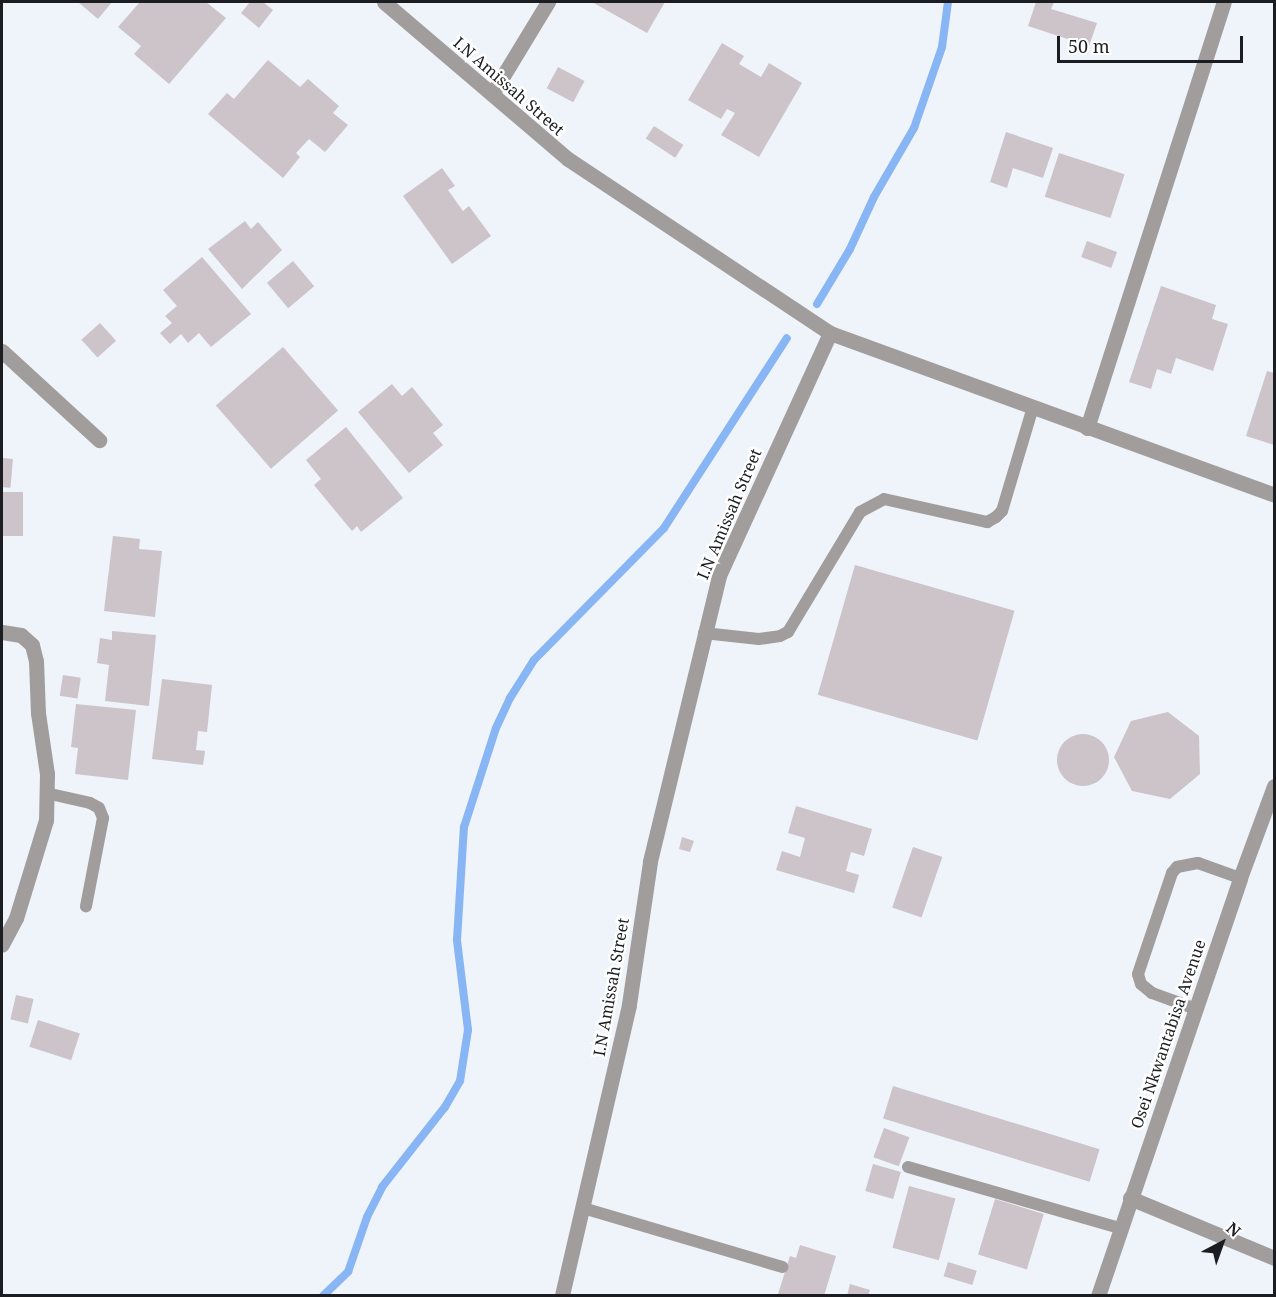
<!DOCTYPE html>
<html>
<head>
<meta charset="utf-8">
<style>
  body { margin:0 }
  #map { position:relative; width:1276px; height:1297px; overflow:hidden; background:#eff3fa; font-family:"Noto Serif",serif }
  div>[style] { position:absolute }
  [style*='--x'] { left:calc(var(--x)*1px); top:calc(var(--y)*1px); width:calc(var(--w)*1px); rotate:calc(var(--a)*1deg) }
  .stream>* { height:8px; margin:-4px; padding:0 4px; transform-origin:4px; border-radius:4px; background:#88b5f4 }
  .building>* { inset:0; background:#ccc4c9; transform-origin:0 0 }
  .round { border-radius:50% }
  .service>* { height:12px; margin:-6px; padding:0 6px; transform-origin:6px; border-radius:6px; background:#a19d9c }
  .minor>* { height:15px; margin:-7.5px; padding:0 7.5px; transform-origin:7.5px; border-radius:7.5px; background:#a19d9c }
  .tertiary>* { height:15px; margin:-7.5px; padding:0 7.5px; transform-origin:7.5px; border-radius:7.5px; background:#a19d9c }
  span { translate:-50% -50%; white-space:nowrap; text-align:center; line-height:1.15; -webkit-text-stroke:5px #fff; paint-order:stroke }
  .street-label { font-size:16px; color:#1c1d20 }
  .frame { position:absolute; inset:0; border:3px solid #1c1d20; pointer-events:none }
  .north { position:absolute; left:1192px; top:1213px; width:60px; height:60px; -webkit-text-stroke:4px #fff; paint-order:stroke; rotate:41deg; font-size:16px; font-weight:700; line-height:24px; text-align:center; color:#1c1d20 }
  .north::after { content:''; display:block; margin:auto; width:21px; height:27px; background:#1c1d20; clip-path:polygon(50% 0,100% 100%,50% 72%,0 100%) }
  .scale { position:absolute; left:1057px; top:36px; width:186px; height:27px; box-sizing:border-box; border:3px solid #1c1d20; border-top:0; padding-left:8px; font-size:18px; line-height:21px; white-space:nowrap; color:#1c1d20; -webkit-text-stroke:4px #fff; paint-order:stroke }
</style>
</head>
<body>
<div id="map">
  <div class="stream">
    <i style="--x:817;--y:304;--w:64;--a:-59"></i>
    <i style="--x:850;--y:249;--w:57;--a:-65.2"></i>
    <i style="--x:874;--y:197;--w:80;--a:-59.9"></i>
    <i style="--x:914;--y:128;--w:86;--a:-70.9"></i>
    <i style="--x:942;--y:47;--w:45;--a:-82.4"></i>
    <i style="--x:323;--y:1296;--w:35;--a:-44"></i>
    <i style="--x:348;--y:1272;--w:58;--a:-70.9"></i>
    <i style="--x:367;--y:1217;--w:34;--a:-63"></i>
    <i style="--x:382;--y:1187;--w:102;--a:-51.8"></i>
    <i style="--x:445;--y:1107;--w:30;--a:-60"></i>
    <i style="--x:460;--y:1081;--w:52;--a:-81.1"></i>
    <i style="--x:468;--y:1030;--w:91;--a:-97"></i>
    <i style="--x:457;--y:940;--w:113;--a:-86.5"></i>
    <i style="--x:464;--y:827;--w:104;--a:-72.1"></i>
    <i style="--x:496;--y:728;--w:33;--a:-65"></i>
    <i style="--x:510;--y:698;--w:45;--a:-57.7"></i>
    <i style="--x:534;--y:660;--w:185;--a:-45.4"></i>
    <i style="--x:664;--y:528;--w:226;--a:-57.1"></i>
  </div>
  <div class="building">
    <i style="clip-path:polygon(78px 2px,112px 2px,98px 19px)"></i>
    <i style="clip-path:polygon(140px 2px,206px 2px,226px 18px,169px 84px,134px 54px,141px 46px,118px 27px)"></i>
    <i style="clip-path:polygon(250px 2px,263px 2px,273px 10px,259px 28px,241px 13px)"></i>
    <i style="clip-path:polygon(592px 2px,665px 2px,647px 33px)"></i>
    <i style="clip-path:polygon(1036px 2px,1054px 2px,1051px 9px,1097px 23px,1089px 46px,1028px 26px)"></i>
    <i style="clip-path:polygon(722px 43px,744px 56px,739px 64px,761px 77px,769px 63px,802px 83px,759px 157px,721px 135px,735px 113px,727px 109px,721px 119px,688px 100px)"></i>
    <i style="clip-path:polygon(268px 60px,300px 87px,308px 79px,339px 106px,333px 113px,348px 125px,325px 152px,309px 139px,296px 153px,300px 157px,283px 178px,208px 114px,227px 93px,234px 99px)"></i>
    <i style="left:558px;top:67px;width:30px;height:24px;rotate:28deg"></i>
    <i style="left:654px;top:126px;width:35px;height:15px;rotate:33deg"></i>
    <i style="clip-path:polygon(1006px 132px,1053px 148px,1043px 178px,1013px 168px,1007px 188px,990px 182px)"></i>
    <i style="left:1059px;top:153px;width:69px;height:46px;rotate:18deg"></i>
    <i style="clip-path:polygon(442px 168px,455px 186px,448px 190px,463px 211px,469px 206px,491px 236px,452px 264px,403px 196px)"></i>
    <i style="clip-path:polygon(245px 221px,251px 229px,258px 222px,282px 250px,242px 289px,208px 249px)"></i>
    <i style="left:1087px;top:241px;width:32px;height:17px;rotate:20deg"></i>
    <i style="clip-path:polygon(202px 257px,251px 314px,211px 347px,199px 333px,188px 343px,181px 334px,170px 344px,160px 333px,172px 323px,165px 316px,177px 306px,163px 290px)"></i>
    <i style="left:293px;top:261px;width:33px;height:34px;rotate:50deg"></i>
    <i style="clip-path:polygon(1161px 286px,1216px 305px,1212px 319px,1228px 324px,1213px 371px,1176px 358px,1171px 374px,1157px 369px,1151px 389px,1129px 382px)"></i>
    <i style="left:100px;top:323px;width:24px;height:25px;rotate:48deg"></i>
    <i style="left:283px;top:347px;width:84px;height:89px;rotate:49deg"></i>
    <i style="clip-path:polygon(1267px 371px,1274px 373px,1274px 445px,1246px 436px)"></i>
    <i style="clip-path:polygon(392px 384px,402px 396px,412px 387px,443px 425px,433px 433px,443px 445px,409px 473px,358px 412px)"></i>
    <i style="clip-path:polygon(346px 427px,403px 498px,361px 532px,357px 526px,352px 531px,314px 485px,321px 479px,306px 460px)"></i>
    <i style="left:2px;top:458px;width:11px;height:29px;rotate:5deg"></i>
    <i style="left:2px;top:492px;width:21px;height:44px"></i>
    <i style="clip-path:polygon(113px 536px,140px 539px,139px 549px,162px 551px,155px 617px,104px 611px)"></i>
    <i style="left:855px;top:565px;width:166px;height:135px;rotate:16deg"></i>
    <i style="clip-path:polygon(112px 631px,156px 635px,149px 706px,105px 701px,109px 665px,97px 663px,100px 638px,112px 640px)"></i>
    <i style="left:63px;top:675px;width:18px;height:21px;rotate:9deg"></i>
    <i style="clip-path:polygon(162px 679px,212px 685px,207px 732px,198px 731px,196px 750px,205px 751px,203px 765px,152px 759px)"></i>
    <i style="clip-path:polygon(76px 704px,136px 710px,128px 780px,75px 774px,78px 748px,71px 747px)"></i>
    <i style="clip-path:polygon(1168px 712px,1199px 736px,1200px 774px,1170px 799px,1132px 791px,1114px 757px,1131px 721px)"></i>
    <i class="round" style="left:1057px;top:734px;width:52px;height:52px"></i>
    <i style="clip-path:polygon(796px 806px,872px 829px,864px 856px,851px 852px,846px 871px,859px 875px,854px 893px,776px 870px,782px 851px,800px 857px,805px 838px,788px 833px)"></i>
    <i style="clip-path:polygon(682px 837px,694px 841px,690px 852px,679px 849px)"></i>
    <i style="left:913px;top:847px;width:31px;height:64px;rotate:19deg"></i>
    <i style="left:16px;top:995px;width:18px;height:25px;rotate:13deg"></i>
    <i style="left:38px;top:1020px;width:44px;height:28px;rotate:18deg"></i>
    <i style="left:893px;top:1086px;width:216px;height:34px;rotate:17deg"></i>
    <i style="left:884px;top:1128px;width:27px;height:31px;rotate:20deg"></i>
    <i style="left:873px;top:1164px;width:29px;height:28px;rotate:16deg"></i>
    <i style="left:909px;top:1186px;width:48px;height:64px;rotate:15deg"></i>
    <i style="left:995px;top:1199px;width:51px;height:58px;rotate:17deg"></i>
    <i style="clip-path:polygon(800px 1245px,836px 1256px,824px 1296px,778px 1294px,790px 1256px,796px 1258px)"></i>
    <i style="left:948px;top:1262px;width:30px;height:15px;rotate:17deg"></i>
    <i style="clip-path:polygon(850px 1284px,870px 1290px,868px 1296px,847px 1296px)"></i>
  </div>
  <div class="service">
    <i style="--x:704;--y:633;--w:55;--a:6.2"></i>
    <i style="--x:759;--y:639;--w:21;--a:-8"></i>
    <i style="--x:780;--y:636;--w:9;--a:-27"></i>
    <i style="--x:788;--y:632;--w:140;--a:-59"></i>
    <i style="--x:860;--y:512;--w:27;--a:-28"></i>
    <i style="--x:884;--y:499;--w:106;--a:12.6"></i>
    <i style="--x:987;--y:522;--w:10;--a:-29"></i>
    <i style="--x:996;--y:517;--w:8;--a:-45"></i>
    <i style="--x:1002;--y:511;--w:109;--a:-73.4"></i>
    <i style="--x:46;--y:793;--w:45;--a:12.8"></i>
    <i style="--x:90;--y:803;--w:10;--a:29"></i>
    <i style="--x:99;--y:808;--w:11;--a:68"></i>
    <i style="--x:103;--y:818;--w:90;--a:100.9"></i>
    <i style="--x:1196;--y:1009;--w:47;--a:-160"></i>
    <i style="--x:1152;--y:993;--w:14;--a:-141"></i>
    <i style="--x:1141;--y:984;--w:10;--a:-107"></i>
    <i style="--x:1138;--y:974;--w:107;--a:-71.4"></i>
    <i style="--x:1172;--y:873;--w:8;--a:-50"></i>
    <i style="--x:1177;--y:867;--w:21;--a:-11"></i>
    <i style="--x:1198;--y:863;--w:45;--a:19.7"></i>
    <i style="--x:908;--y:1167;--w:221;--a:16.1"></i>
    <i style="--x:583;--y:1208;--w:208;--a:16.5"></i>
  </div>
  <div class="minor">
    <i style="--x:384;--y:2;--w:242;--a:40.5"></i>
    <i style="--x:568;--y:159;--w:315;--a:33.6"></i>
    <i style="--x:830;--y:333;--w:267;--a:114.6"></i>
    <i style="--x:719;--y:576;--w:294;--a:103.6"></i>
    <i style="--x:650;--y:862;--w:145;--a:98.4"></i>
    <i style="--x:629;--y:1005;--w:299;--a:103"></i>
    <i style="--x:492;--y:94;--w:108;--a:-58.7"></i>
    <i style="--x:830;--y:333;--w:473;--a:20"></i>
    <i style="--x:2;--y:351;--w:132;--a:42.5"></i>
    <i style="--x:1087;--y:428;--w:447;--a:-72.2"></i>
    <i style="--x:2;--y:632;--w:19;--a:9"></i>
    <i style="--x:21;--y:635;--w:15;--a:42"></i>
    <i style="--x:32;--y:645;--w:16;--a:76"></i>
    <i style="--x:36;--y:661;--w:52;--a:87.8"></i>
    <i style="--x:38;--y:713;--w:62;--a:81.6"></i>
    <i style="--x:47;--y:774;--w:46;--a:91.2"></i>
    <i style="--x:46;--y:820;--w:102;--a:107"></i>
    <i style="--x:16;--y:918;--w:30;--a:118"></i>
    <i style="--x:1130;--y:1198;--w:156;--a:22.6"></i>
  </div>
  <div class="tertiary">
    <i style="--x:1098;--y:1296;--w:441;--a:-71.2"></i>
    <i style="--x:1240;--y:878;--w:98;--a:-69.7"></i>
  </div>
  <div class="street-label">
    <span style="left:509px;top:86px;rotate:41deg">I.N Amissah Street</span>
    <span style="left:729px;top:514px;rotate:-67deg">I.N Amissah Street</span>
    <span style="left:611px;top:987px;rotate:-80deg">I.N Amissah Street</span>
    <span style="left:1168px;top:1034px;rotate:-71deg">Osei Nkwantabisa Avenue</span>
  </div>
  <div class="frame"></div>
  <div class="north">N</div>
  <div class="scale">50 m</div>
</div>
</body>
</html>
